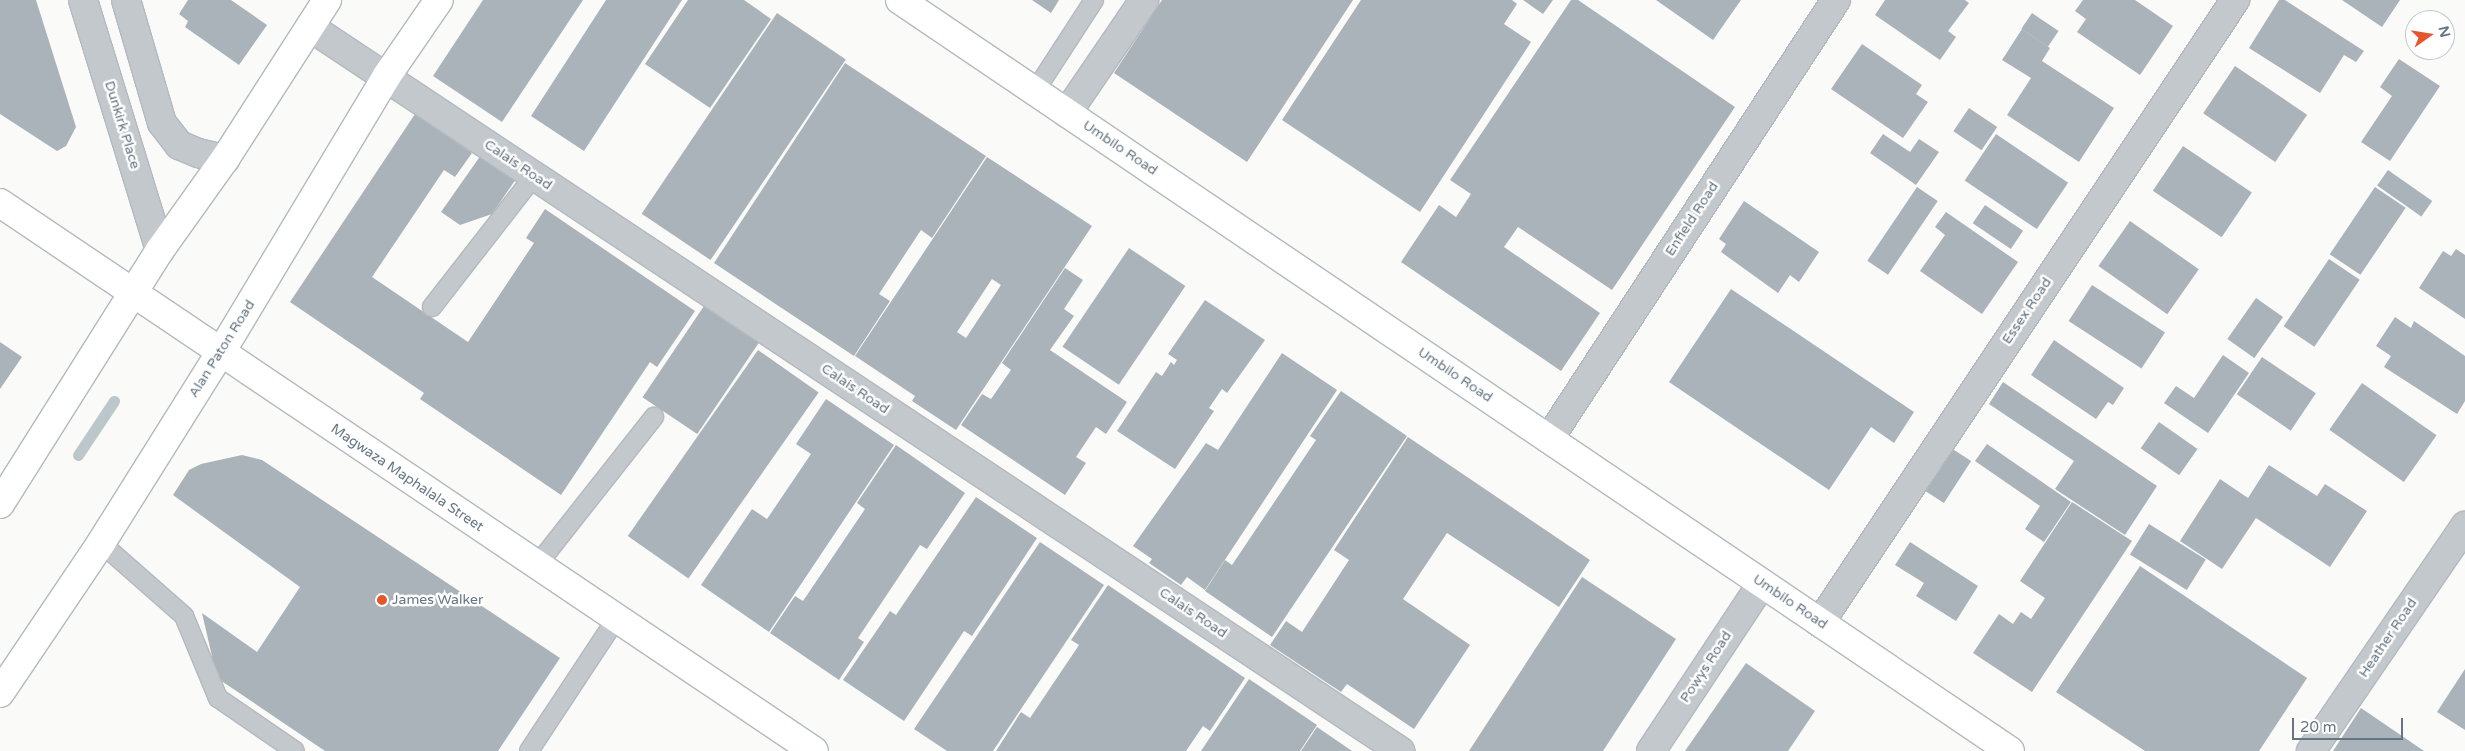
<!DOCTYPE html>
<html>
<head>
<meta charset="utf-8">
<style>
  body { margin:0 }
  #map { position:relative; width:2465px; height:751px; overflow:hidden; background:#fafaf8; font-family:"Varela Round",sans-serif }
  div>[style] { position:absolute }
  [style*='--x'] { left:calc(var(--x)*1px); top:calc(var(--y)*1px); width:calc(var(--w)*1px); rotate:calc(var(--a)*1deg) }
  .stream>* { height:11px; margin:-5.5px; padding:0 5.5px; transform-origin:5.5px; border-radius:5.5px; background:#bbc7cb }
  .building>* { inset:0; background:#aab3b9; transform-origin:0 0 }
  .roads { filter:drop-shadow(1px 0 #b3babf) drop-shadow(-1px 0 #b3babf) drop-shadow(0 1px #b3babf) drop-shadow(0 -1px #b3babf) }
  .lane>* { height:18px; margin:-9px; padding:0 9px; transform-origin:9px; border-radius:9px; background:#c3c8cc }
  .street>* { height:28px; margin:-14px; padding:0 14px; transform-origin:14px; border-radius:14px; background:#c3c8cc }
  .secondary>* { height:28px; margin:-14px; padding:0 14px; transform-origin:14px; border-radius:14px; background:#fff }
  .dots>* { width:14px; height:14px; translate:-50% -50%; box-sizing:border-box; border:2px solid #fff; border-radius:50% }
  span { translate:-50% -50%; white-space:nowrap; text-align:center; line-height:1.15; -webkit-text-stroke:5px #fff; paint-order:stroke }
  .street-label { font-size:14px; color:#657683 }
  .poi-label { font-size:14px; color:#657683 }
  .left { translate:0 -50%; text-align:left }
  .north { position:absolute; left:2405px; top:10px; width:50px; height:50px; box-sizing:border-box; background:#fff; border:1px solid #c1c8cd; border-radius:50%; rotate:77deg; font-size:14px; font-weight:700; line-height:20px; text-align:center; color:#657683 }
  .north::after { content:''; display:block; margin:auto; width:18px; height:22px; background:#e4572e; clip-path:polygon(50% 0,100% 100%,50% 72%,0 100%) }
  .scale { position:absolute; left:2292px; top:718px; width:111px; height:22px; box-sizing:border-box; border:2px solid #657683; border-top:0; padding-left:6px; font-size:15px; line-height:18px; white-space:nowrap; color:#657683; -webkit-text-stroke:4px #fff; paint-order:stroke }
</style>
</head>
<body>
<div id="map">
  <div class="stream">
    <i style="--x:78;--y:455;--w:65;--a:-56.3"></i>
  </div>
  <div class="building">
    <i style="clip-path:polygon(0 0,36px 0,76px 127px,66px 146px,57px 151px,0 114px)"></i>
    <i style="clip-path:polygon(188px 0,231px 0,267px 25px,239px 65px,185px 27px,188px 21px,179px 14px)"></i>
    <i style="clip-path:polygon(483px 0,583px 0,502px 122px,433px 76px)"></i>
    <i style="clip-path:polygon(606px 0,682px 0,584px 151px,531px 116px)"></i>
    <i style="clip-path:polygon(688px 0,744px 0,771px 19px,710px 108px,645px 64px)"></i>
    <i style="clip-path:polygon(1032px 0,1059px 0,1051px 13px)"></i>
    <i style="clip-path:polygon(1162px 0,1353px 0,1247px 162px,1114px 73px)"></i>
    <i style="clip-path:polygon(1361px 0,1512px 0,1517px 4px,1504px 24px,1531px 42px,1420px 212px,1282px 120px)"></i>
    <i style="clip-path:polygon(1523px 0,1553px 0,1543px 14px)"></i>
    <i style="clip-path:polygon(1571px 0,1578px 0,1735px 107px,1612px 290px,1518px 227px,1504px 247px,1600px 313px,1561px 371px,1401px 262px,1439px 205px,1456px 217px,1471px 194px,1450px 180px)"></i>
    <i style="clip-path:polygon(1656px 0,1741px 0,1713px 40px)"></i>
    <i style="clip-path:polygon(1885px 0,1965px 0,1969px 3px,1948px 31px,1956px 37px,1940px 60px,1875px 15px)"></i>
    <i style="clip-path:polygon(2083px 0,2135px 0,2173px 26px,2140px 75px,2077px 32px,2086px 19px,2075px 11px)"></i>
    <i style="clip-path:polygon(2279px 0,2285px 0,2364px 51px,2356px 62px,2344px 55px,2320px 93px,2249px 48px)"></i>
    <i style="clip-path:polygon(2342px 0,2400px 0,2382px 27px)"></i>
    <i style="left:777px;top:13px;width:83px;height:242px;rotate:34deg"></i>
    <i style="left:2032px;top:13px;width:32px;height:19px;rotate:34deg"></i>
    <i style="clip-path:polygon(2022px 29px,2050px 48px,2042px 61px,2114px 108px,2079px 162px,2007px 115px,2031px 78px,2002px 60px)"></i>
    <i style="clip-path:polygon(1862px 44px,1922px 85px,1916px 94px,1928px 102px,1903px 138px,1831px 89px)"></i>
    <i style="clip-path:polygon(2399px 59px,2440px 86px,2390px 161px,2361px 142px,2392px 96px,2380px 87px)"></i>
    <i style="clip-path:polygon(845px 63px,986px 156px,932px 238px,921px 230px,879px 294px,890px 301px,854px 356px,714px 263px)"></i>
    <i style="left:2235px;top:66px;width:87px;height:57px;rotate:34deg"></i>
    <i style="left:1969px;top:108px;width:34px;height:28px;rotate:34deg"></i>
    <i style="clip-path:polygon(415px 114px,472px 153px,455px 177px,444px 170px,372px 277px,468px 342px,534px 243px,526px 238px,545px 209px,695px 311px,657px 367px,650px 362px,561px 495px,420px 399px,424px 393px,290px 302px)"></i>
    <i style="clip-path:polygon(1883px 134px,1910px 152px,1919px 139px,1939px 152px,1916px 185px,1870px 153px)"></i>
    <i style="left:1996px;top:134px;width:87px;height:56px;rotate:34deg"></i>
    <i style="left:2183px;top:146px;width:83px;height:54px;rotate:34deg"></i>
    <i style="clip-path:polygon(481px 155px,516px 179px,492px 214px,460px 225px,441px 212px)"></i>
    <i style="clip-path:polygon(evenodd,987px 157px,1092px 226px,956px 430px,912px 401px,915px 396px,855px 356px,987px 157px,992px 279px,1001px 285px,966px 338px,957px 332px,992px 279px)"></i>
    <i style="left:2388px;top:170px;width:54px;height:19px;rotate:35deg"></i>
    <i style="left:1917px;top:187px;width:25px;height:89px;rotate:34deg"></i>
    <i style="left:2375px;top:187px;width:37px;height:81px;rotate:34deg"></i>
    <i style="clip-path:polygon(1744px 201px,1819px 252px,1799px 282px,1790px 275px,1778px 293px,1721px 252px,1726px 244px,1719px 239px)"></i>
    <i style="left:1985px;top:205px;width:46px;height:22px;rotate:34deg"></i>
    <i style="clip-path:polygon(1946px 212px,2018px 262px,1982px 314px,1920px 271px,1945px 235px,1935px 227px)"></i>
    <i style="left:2130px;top:221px;width:84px;height:55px;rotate:35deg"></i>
    <i style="left:1129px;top:248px;width:68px;height:119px;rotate:34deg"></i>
    <i style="clip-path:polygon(2456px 249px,2465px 255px,2465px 319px,2419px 288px,2443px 251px,2451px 256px)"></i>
    <i style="left:2329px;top:259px;width:37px;height:81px;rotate:34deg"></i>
    <i style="clip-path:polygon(1065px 268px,1083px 280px,1064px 309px,1074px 316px,1050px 350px,1127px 402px,1106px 434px,1096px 427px,1076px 457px,1086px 463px,1065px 495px,961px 425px,982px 394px,991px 399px,1011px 370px,1002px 363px)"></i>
    <i style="left:2092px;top:285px;width:87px;height:43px;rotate:33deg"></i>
    <i style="clip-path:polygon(1731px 289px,1914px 412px,1894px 443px,1871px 427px,1829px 490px,1669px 382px)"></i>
    <i style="left:2256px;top:298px;width:33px;height:50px;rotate:35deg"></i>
    <i style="clip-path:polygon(1205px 300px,1265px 340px,1227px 393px,1222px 389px,1209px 408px,1214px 411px,1175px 469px,1117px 431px,1156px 372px,1162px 376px,1171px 362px,1174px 365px,1177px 360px,1168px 354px)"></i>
    <i style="left:704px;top:306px;width:66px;height:110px;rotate:34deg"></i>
    <i style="clip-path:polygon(2395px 317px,2411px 328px,2414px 321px,2465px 356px,2465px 401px,2457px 414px,2384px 367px,2391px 356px,2376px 346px)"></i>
    <i style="clip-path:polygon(2054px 340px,2124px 388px,2113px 405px,2108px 402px,2096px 419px,2031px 375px)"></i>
    <i style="clip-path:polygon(0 342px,22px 357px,0 389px)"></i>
    <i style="left:758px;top:350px;width:74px;height:227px;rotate:35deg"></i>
    <i style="clip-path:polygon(1282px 353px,1337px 390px,1205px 590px,1187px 577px,1181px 585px,1149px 563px,1152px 559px,1133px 546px,1206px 443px,1218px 450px)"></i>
    <i style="clip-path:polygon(2223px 355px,2249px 373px,2208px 433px,2164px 403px,2176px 386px,2194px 398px)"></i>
    <i style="left:2262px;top:357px;width:65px;height:45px;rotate:34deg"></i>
    <i style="clip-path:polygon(2003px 382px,2157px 486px,2125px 535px,2055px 489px,2074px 461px,1989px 404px)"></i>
    <i style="left:2362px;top:383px;width:91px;height:57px;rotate:35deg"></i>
    <i style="clip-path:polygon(1341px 391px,1407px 436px,1272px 637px,1205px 591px,1225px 560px,1232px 565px,1316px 440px,1310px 436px)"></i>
    <i style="clip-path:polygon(826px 399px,894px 445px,769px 632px,701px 585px,752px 509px,767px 519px,811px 454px,796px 444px)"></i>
    <i style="left:2159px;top:422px;width:47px;height:32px;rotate:35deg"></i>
    <i style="clip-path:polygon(1408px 437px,1590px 560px,1559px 607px,1447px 533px,1403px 599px,1470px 645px,1414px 729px,1347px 684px,1341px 692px,1270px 645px,1286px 621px,1302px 632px,1349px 560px,1334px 550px)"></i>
    <i style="clip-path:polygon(1987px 444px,2071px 502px,2044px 542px,2025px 529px,2040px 506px,1975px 461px)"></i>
    <i style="clip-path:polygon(896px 445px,965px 493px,927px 549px,920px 545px,858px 638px,864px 642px,839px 680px,770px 633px,795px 596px,803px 601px,865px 509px,857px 503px)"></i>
    <i style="left:1951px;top:448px;width:24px;height:50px;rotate:33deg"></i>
    <i style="clip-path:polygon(242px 455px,262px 460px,560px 658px,498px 751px,325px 751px,217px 678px,202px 613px,257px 652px,300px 587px,173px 495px,189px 470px,201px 464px)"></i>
    <i style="clip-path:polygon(2269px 465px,2317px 496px,2325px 484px,2367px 511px,2330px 567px,2256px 518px,2222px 569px,2180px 541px,2220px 479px,2248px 498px)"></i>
    <i style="clip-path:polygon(976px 497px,1037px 538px,972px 636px,964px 631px,904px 721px,843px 680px,890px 611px,896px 615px)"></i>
    <i style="clip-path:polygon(2072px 502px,2132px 541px,2032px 692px,1973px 653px,1999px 614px,2013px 624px,2021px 612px,2031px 619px,2045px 598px,2020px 581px)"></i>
    <i style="left:2149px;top:524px;width:67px;height:36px;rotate:32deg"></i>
    <i style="clip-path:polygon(1040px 542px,1104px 585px,993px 751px,947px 751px,914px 729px)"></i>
    <i style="clip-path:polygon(1910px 542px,1978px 586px,1956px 621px,1916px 596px,1924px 583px,1895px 565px)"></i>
    <i style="clip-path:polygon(2140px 566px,2307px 678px,2259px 751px,2145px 751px,2056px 692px)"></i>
    <i style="clip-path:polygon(1582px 577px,1676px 639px,1603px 751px,1469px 751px)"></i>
    <i style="clip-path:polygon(1108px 585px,1245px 678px,1210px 731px,1203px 726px,1186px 751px,996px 751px,1021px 712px,1030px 718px,1079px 645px,1071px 640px)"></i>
    <i style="clip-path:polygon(1746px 663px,1815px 711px,1788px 751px,1685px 751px)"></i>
    <i style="clip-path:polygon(2465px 669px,2465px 730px,2437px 712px)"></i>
    <i style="clip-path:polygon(1249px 679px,1317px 725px,1300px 751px,1201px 751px)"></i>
    <i style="clip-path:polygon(2361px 708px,2424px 751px,2333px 751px)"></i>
    <i style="clip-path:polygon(1317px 727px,1352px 751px,1301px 751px)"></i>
  </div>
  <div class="roads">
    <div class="lane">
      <i style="--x:1035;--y:91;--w:108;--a:-57"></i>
      <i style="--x:432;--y:307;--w:166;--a:-52.1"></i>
      <i style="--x:101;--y:543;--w:111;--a:41.3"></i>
      <i style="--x:184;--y:616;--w:89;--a:67.5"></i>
      <i style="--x:218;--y:698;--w:93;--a:34.5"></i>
      <i style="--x:537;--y:565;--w:189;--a:-51.7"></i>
      <i style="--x:529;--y:751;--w:158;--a:-56.6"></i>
    </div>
    <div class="street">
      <i style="--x:83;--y:0;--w:262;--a:72.9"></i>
      <i style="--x:126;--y:0;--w:128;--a:73.7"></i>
      <i style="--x:162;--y:123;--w:28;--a:52"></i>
      <i style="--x:179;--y:145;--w:21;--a:23"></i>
      <i style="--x:198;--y:153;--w:28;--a:13"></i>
      <i style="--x:310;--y:27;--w:1309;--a:33.59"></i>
      <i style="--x:1067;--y:113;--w:137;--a:-55.7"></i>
      <i style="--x:1549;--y:439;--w:524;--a:-56.83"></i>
      <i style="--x:1820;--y:623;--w:749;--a:-56.33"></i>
      <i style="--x:1651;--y:751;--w:201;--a:-56.5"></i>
      <i style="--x:2311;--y:751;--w:273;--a:-55.6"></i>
    </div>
    <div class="secondary">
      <i style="--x:900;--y:0;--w:1340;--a:34.08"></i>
      <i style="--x:0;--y:203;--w:981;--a:33.95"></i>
      <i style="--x:0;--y:504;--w:300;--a:-57.8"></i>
      <i style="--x:160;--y:250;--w:112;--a:-54.5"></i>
      <i style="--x:225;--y:159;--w:189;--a:-57.3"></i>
      <i style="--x:0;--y:693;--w:181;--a:-56"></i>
      <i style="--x:101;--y:543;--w:226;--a:-57.9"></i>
      <i style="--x:221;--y:352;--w:321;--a:-59"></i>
      <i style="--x:386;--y:77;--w:93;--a:-55.5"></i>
    </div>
  </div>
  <div class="dots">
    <i style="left:382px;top:600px;background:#e4572e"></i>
  </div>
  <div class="street-label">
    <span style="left:122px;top:125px;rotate:73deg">Dunkirk Place</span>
    <span style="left:1120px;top:148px;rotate:34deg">Umbilo Road</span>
    <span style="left:518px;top:165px;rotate:34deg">Calais Road</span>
    <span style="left:1692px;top:219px;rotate:-57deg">Enfield Road</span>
    <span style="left:2027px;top:311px;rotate:-56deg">Essex Road</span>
    <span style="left:222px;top:349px;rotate:-58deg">Alan Paton Road</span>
    <span style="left:1455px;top:375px;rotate:34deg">Umbilo Road</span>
    <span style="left:855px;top:389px;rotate:34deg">Calais Road</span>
    <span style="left:407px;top:478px;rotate:34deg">Magwaza Maphalala Street</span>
    <span style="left:1790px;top:602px;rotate:34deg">Umbilo Road</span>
    <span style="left:1193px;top:613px;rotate:34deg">Calais Road</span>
    <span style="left:2388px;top:638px;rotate:-56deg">Heather Road</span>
    <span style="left:1706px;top:667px;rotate:-57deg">Powys Road</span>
  </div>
  <div class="poi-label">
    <span class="left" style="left:392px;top:600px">James Walker</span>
  </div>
  <div class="north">N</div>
  <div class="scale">20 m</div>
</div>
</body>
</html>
